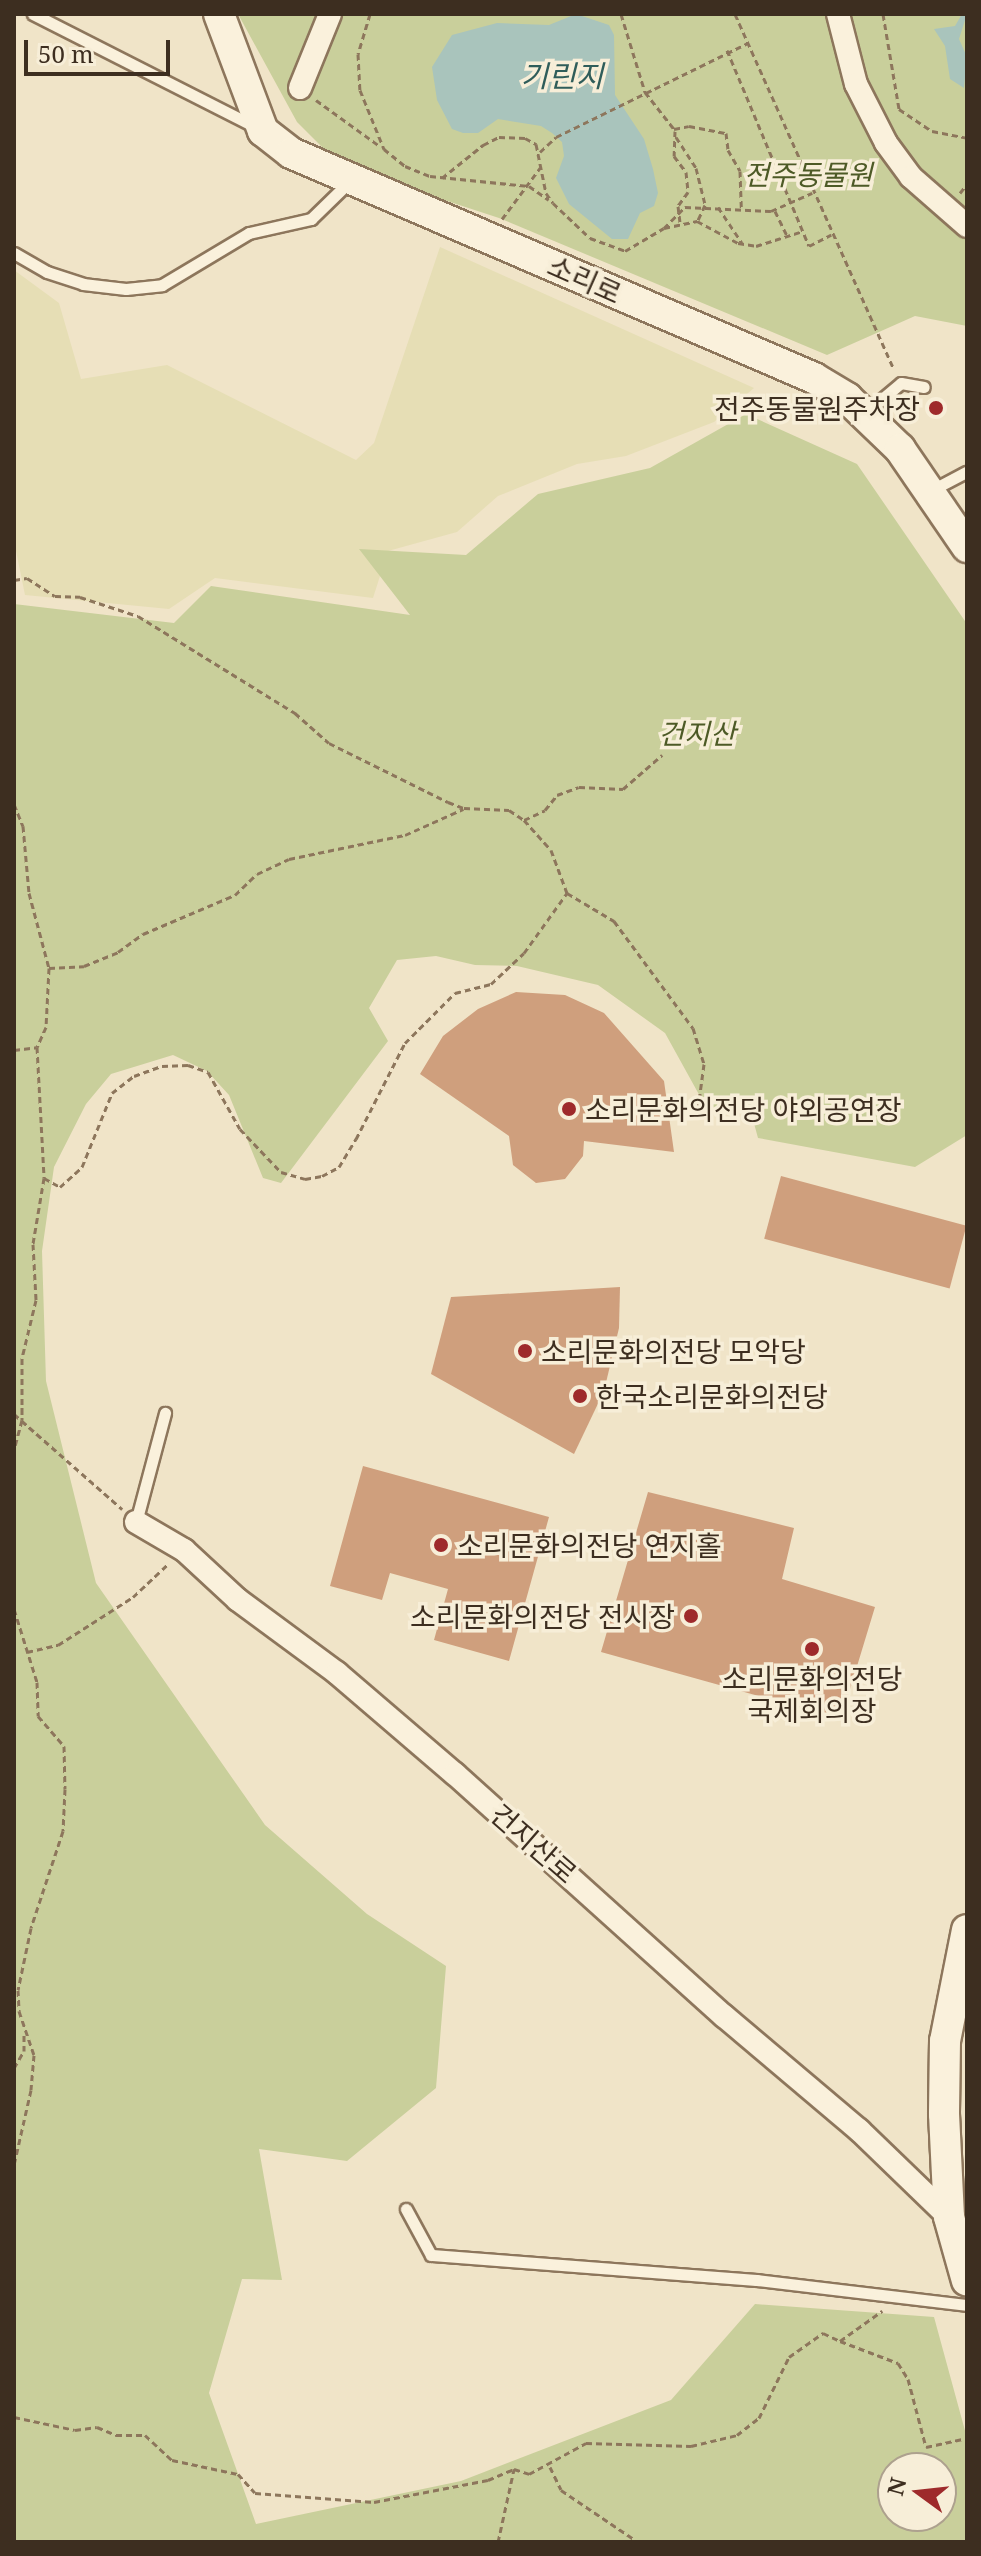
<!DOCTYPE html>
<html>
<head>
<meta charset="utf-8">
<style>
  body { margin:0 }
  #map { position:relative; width:981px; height:2556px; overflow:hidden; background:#f0e4c8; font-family:"Noto Serif","Noto Sans KR",serif }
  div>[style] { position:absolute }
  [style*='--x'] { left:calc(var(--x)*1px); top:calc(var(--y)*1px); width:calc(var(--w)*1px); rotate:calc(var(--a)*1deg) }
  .farmland>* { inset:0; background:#e6deb5 }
  .green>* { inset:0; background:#c9cf9b }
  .water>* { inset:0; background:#a9c4bc }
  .building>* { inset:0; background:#cf9f7d; transform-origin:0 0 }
  .path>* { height:3px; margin-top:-1.5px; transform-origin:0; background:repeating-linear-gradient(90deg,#8d765c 0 6px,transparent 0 10px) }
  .roads { filter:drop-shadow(2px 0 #8d765c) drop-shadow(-2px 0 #8d765c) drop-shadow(0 2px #8d765c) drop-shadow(0 -2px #8d765c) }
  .lane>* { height:11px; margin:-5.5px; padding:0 5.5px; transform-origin:5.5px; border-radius:5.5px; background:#faf1dc }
  .street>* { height:22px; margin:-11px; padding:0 11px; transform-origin:11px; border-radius:11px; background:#faf1dc }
  .secondary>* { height:30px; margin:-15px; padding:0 15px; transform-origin:15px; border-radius:15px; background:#faf1dc }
  .dots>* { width:22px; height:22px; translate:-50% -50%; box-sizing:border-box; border:4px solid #f7eed8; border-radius:50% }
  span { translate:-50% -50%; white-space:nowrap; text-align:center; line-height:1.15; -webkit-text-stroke:7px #f7eed8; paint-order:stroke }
  .park-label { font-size:28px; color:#4d5a26; font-style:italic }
  .street-label { font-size:28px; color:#3d2e20 }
  .poi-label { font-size:28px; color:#3d2e20 }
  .right { translate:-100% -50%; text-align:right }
  .left { translate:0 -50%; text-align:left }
  .water-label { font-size:30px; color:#2f5d5a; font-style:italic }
  .frame { position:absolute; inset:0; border:16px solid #3d2e20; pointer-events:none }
  .north { position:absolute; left:877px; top:2452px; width:80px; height:80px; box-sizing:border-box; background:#f7eed8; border:2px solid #ada18e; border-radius:50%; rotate:285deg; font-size:22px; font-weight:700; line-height:32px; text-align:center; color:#3d2e20 }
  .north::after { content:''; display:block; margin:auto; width:28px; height:36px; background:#9e2a2b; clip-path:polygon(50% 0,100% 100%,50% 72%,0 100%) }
  .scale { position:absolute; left:24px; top:40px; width:146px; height:36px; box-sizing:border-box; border:4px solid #3d2e20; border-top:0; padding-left:10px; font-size:24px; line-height:28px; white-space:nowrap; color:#3d2e20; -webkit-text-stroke:6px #f7eed8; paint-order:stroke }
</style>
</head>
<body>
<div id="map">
  <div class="farmland">
    <i style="clip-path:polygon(440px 247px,754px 388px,714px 422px,626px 456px,577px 464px,498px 496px,457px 532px,388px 551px,373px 598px,215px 578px,169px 609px,25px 595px,14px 541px,14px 270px,59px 303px,81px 379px,167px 365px,356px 460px,374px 443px)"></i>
  </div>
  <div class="green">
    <i style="clip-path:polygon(238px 14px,967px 14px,967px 326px,915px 316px,827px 355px,499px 218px,371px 176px,323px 148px,297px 122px)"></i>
    <i style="clip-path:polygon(evenodd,746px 414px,857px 464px,967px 624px,967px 1135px,915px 1167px,758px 1138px,749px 1105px,707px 1109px,665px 1033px,598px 985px,517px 966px,475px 965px,436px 956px,397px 960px,369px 1008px,388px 1041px,281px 1183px,263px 1178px,229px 1095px,207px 1071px,173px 1055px,111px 1074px,86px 1104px,54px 1167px,42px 1251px,46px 1381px,96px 1583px,265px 1825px,367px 1914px,446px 1966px,436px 2088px,347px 2161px,259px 2149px,282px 2280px,242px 2279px,209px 2393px,256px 2524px,461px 2481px,671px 2400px,755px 2304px,934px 2317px,967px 2438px,967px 2542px,14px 2542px,14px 604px,174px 623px,211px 586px,410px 615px,359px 549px,466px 555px,538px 494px,650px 468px,746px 414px,941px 2468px,941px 2516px,893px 2516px,893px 2468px,941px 2468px)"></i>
  </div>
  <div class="water">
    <i style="clip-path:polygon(576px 14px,609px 25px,614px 35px,615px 95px,644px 139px,653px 169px,658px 193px,654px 206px,640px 213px,628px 239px,612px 239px,569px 204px,556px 178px,564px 156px,562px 142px,552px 133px,541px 126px,498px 119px,478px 133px,463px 133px,452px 129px,437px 100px,432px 67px,452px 35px,497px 23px,549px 25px)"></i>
    <i style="clip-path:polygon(962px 14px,967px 14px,959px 39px,967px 57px,964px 88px,950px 79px,945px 46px,934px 29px,955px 26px)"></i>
  </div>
  <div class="building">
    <i style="clip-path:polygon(516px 992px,565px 995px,604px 1013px,664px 1081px,674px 1152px,584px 1141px,583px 1156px,565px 1179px,536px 1183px,513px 1165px,509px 1136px,420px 1074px,443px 1036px,478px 1009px)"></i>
    <i style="left:781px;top:1176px;width:192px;height:65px;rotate:15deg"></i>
    <i style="clip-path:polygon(620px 1287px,619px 1328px,604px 1391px,574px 1454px,431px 1374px,451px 1297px)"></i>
    <i style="clip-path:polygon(363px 1466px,549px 1517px,509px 1661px,434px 1640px,448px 1589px,390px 1573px,382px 1600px,330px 1586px)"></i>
    <i style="clip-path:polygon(648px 1492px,794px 1528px,782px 1579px,875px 1607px,841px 1719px,601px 1652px)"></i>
  </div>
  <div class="path">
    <i style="--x:370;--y:14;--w:42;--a:106.7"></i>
    <i style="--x:358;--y:54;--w:36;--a:87"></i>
    <i style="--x:360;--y:90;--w:64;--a:67.9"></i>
    <i style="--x:384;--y:149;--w:27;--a:39"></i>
    <i style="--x:405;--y:166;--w:27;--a:22"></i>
    <i style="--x:430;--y:176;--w:100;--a:5.8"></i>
    <i style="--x:529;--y:186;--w:24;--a:35"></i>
    <i style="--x:621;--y:14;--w:82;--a:72.9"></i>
    <i style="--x:645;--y:92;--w:47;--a:51.9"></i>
    <i style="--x:674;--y:129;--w:15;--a:-11"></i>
    <i style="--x:689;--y:126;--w:38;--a:11"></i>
    <i style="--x:726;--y:133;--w:17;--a:83"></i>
    <i style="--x:728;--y:150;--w:24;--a:60"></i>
    <i style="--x:740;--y:171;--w:38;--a:88"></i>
    <i style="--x:735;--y:14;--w:389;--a:65.9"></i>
    <i style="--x:883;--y:14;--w:96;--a:80.4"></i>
    <i style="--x:899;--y:109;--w:40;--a:34"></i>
    <i style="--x:932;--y:131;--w:36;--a:11"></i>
    <i style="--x:727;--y:50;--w:212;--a:67.3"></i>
    <i style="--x:809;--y:246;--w:25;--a:-27"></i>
    <i style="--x:316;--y:100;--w:80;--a:35.9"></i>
    <i style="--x:675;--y:131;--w:25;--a:92"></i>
    <i style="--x:674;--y:156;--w:20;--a:53"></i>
    <i style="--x:686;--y:172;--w:20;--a:84"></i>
    <i style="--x:688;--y:192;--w:17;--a:126"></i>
    <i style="--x:678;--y:206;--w:17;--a:83"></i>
    <i style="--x:676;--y:137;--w:37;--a:57"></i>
    <i style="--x:696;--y:168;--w:38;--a:76"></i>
    <i style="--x:705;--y:205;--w:17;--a:115"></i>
    <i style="--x:540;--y:152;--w:22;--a:-43"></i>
    <i style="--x:556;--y:137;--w:214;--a:-26.1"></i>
    <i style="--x:442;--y:178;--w:53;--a:-38.8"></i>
    <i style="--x:483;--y:145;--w:18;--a:-27"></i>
    <i style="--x:499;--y:137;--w:26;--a:2"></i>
    <i style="--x:525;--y:138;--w:13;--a:29"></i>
    <i style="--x:536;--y:144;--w:50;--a:78.5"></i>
    <i style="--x:546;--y:193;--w:12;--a:55"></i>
    <i style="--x:553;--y:203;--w:51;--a:43.4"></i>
    <i style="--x:590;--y:238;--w:37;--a:20"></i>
    <i style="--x:625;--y:251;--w:45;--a:-30.5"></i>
    <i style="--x:664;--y:228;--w:30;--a:-45"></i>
    <i style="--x:685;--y:207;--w:86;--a:2.7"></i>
    <i style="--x:771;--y:211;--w:45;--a:-23.7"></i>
    <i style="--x:960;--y:193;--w:11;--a:-52"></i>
    <i style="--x:718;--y:207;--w:43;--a:56.3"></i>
    <i style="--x:775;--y:211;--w:28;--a:64"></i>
    <i style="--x:502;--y:219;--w:64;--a:-53.3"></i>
    <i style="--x:664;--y:228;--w:34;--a:-12"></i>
    <i style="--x:697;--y:221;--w:47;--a:28.2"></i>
    <i style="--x:738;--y:243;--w:18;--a:9"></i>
    <i style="--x:756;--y:246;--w:49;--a:-17.7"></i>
    <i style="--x:14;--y:580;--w:13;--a:-9"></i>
    <i style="--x:27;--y:578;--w:33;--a:33"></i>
    <i style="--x:55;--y:596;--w:25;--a:2"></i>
    <i style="--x:80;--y:597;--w:61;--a:18.1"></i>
    <i style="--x:138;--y:616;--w:185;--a:31.7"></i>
    <i style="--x:295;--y:713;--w:45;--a:41.4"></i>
    <i style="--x:329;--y:743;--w:133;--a:26.4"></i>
    <i style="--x:448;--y:802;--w:17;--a:21"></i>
    <i style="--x:464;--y:808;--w:45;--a:2.5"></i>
    <i style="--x:509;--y:810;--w:18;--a:34"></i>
    <i style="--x:524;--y:820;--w:40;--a:48"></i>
    <i style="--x:551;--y:850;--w:46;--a:69.6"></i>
    <i style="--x:567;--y:893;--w:55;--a:30.8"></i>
    <i style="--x:614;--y:921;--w:133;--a:53.6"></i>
    <i style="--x:693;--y:1028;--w:38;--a:73"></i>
    <i style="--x:704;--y:1064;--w:52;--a:97.7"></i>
    <i style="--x:14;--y:804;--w:24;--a:68"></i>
    <i style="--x:23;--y:826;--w:67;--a:84.9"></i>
    <i style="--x:29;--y:893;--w:78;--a:75.1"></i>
    <i style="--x:49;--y:968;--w:59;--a:92.9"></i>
    <i style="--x:46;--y:1027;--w:22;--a:114"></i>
    <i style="--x:37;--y:1047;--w:131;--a:86.9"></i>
    <i style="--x:44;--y:1178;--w:67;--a:99.5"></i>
    <i style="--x:33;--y:1244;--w:56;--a:86.9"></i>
    <i style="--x:36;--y:1300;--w:60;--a:103.6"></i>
    <i style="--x:22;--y:1358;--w:62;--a:90"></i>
    <i style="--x:22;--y:1420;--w:30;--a:105"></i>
    <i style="--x:524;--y:820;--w:23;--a:-25"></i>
    <i style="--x:545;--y:810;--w:19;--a:-51"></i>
    <i style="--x:557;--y:795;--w:23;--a:-20"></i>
    <i style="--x:579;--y:787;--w:44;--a:2.6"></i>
    <i style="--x:623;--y:789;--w:52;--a:-41.1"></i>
    <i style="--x:49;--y:968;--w:35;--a:-3"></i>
    <i style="--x:84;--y:966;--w:37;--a:-22"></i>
    <i style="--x:118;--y:952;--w:31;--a:-36"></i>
    <i style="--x:143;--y:934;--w:100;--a:-23"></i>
    <i style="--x:235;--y:895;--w:30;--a:-44"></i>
    <i style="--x:257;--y:874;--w:35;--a:-25"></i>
    <i style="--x:289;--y:859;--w:118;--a:-11.7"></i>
    <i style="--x:405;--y:835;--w:64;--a:-24.1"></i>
    <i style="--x:14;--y:1050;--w:23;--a:-7"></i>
    <i style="--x:44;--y:1178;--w:18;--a:29"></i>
    <i style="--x:60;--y:1187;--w:30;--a:-42"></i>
    <i style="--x:82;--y:1167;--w:80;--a:-67.9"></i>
    <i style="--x:112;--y:1093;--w:28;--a:-38"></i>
    <i style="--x:134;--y:1076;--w:30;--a:-20"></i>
    <i style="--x:162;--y:1066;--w:26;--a:-2"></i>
    <i style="--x:188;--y:1065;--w:21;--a:19"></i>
    <i style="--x:208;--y:1072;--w:65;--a:60.7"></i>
    <i style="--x:240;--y:1129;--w:59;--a:46.4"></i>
    <i style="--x:281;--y:1172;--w:25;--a:16"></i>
    <i style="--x:305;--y:1179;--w:17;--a:-10"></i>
    <i style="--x:322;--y:1176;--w:19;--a:-28"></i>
    <i style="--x:339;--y:1167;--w:33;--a:-59"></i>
    <i style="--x:356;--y:1139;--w:108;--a:-63"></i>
    <i style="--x:405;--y:1043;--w:71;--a:-45"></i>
    <i style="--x:455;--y:993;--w:37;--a:-14"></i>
    <i style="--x:491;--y:984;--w:45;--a:-43.2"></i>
    <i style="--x:524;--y:953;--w:74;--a:-54.4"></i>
    <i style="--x:14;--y:1414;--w:144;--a:41.3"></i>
    <i style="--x:14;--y:1609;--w:77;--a:72.5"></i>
    <i style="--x:37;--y:1682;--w:34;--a:88"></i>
    <i style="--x:38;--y:1716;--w:40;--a:49"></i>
    <i style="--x:64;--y:1746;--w:43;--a:88.7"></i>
    <i style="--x:65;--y:1789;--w:42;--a:92.7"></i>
    <i style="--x:63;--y:1831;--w:102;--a:108.3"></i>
    <i style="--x:31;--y:1928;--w:63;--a:101.8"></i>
    <i style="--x:18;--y:1990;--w:21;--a:87"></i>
    <i style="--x:19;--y:2011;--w:46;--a:71.2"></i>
    <i style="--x:34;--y:2055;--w:35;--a:95"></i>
    <i style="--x:31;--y:2090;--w:77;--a:102.8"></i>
    <i style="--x:27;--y:1652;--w:32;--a:-13"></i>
    <i style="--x:58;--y:1645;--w:89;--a:-32.6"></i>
    <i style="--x:133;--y:1597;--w:48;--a:-43.3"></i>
    <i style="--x:14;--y:2068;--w:20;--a:-60"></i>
    <i style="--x:24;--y:2051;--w:16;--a:-90"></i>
    <i style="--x:840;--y:2341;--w:62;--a:20.8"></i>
    <i style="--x:898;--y:2363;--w:19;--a:58"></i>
    <i style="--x:908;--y:2379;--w:70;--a:75.2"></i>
    <i style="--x:926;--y:2447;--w:42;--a:-12.4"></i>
    <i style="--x:14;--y:2417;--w:62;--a:12"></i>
    <i style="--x:75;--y:2430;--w:22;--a:-8"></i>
    <i style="--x:97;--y:2427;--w:21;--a:23"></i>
    <i style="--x:116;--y:2435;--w:29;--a:0"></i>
    <i style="--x:145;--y:2435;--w:37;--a:43"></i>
    <i style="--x:172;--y:2460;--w:67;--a:12"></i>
    <i style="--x:238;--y:2474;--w:25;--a:48"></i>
    <i style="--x:255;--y:2493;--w:119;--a:4.3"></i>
    <i style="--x:374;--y:2502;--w:116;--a:-10.9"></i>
    <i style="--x:488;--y:2480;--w:28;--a:-23"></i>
    <i style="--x:514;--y:2469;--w:16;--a:18"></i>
    <i style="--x:529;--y:2474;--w:65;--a:-28.5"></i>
    <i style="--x:586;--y:2443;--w:105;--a:1.6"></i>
    <i style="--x:691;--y:2446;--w:47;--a:-13.4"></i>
    <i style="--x:737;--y:2435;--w:28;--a:-38"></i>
    <i style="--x:759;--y:2418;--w:68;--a:-63.8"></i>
    <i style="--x:789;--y:2357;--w:42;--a:-35.2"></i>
    <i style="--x:823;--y:2333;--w:19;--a:25"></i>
    <i style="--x:840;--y:2341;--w:52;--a:-35.5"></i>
    <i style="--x:550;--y:2467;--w:25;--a:64"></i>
    <i style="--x:561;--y:2490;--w:93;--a:34"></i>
    <i style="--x:498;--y:2542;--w:75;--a:-77.6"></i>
  </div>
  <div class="roads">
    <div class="lane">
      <i style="--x:33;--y:14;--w:250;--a:26.9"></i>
      <i style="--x:14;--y:253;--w:38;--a:30"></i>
      <i style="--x:47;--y:272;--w:38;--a:18"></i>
      <i style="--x:83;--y:284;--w:43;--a:6.6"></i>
      <i style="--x:126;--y:289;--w:36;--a:-6"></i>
      <i style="--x:162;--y:285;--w:101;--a:-30.9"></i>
      <i style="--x:249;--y:233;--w:64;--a:-12.7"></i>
      <i style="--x:311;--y:219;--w:53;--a:-44.2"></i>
      <i style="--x:864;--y:414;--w:48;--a:-40"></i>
      <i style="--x:901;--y:383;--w:23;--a:10"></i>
      <i style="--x:930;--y:491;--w:41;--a:-27.8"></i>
      <i style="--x:136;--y:1522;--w:113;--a:-75.1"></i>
      <i style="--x:406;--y:2209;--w:52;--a:61.5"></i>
      <i style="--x:431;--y:2255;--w:327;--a:4.4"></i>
      <i style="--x:757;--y:2280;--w:211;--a:6.8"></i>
    </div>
    <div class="street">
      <i style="--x:838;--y:14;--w:72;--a:75.6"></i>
      <i style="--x:856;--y:84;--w:66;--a:63"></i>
      <i style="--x:886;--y:143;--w:42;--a:53.7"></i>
      <i style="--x:911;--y:177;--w:74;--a:41.2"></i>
      <i style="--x:300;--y:88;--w:80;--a:-67.9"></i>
      <i style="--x:136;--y:1522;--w:56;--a:30.3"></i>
      <i style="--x:184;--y:1550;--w:74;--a:42.8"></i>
      <i style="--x:238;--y:1600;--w:123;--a:36.4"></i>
      <i style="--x:337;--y:1673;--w:155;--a:40.6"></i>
      <i style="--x:455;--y:1774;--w:362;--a:42"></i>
      <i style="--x:724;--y:2016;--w:177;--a:40.2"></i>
      <i style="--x:859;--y:2130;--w:125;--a:44"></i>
    </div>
    <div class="secondary">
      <i style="--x:219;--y:14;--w:125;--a:69.4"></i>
      <i style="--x:263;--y:131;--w:36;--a:38"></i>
      <i style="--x:291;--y:153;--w:569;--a:23.28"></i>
      <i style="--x:814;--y:378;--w:39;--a:31"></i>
      <i style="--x:847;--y:398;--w:74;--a:43.9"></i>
      <i style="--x:900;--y:449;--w:119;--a:55.6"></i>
      <i style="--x:967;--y:1930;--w:113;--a:101.2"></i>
      <i style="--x:945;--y:2041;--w:73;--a:90.8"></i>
      <i style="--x:944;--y:2114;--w:103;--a:87.2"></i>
      <i style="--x:949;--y:2217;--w:66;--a:74.3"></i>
    </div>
  </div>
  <div class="dots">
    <i style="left:936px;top:408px;background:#9e2a2b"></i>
    <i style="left:569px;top:1109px;background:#9e2a2b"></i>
    <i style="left:525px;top:1351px;background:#9e2a2b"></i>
    <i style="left:580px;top:1396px;background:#9e2a2b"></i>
    <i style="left:441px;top:1545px;background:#9e2a2b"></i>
    <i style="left:691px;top:1616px;background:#9e2a2b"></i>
    <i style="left:812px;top:1649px;background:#9e2a2b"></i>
  </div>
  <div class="park-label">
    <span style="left:808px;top:174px">전주동물원</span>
    <span style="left:697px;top:733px">건지산</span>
  </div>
  <div class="street-label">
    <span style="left:585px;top:279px;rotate:24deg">소리로</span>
    <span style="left:534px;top:1843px;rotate:41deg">건지산로</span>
  </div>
  <div class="poi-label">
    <span class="right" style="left:920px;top:408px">전주동물원주차장</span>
    <span class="left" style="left:585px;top:1109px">소리문화의전당 야외공연장</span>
    <span class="left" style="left:541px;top:1351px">소리문화의전당 모악당</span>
    <span class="left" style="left:596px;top:1396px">한국소리문화의전당</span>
    <span class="left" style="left:457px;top:1545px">소리문화의전당 연지홀</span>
    <span class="right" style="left:675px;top:1616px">소리문화의전당 전시장</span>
    <span style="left:812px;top:1694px">소리문화의전당<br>국제회의장</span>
  </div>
  <div class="water-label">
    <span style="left:562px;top:76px">기린지</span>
  </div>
  <div class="frame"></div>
  <div class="north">N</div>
  <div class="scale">50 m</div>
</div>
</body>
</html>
